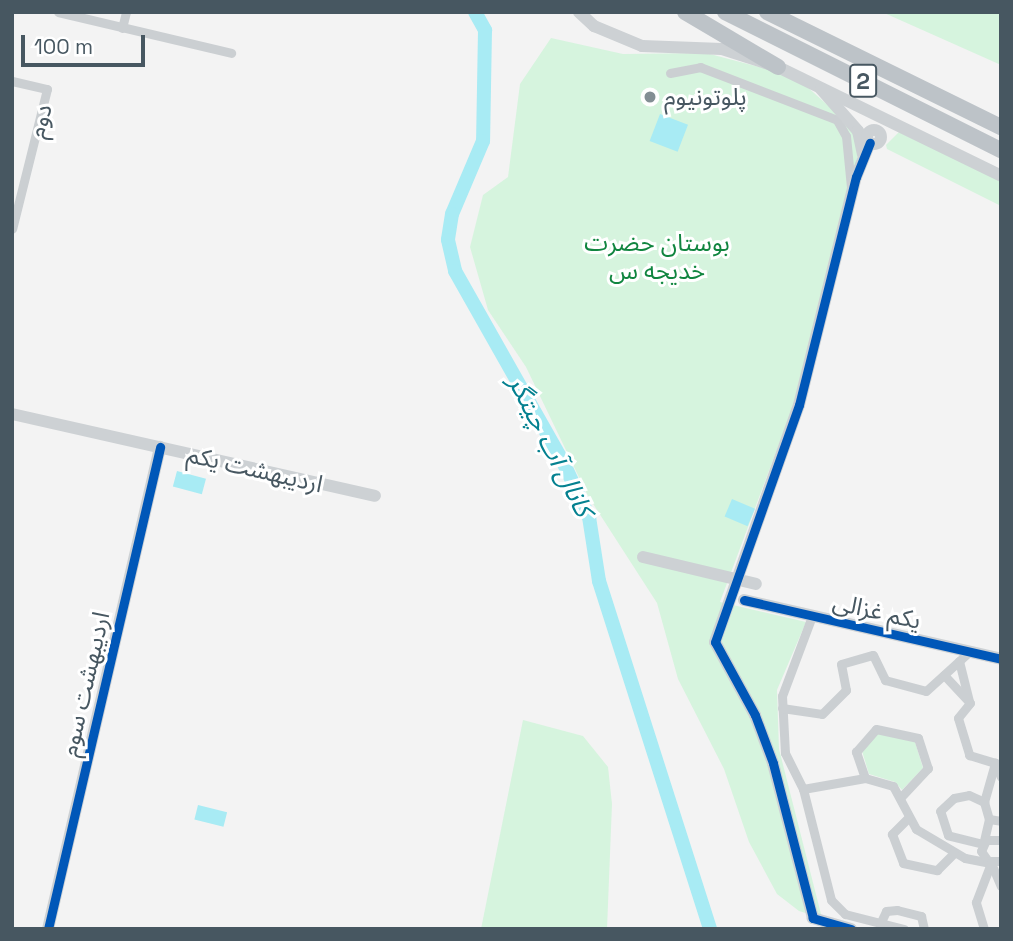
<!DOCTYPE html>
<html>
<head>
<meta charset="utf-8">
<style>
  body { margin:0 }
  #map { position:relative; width:1013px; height:941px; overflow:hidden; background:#f3f3f3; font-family:"Space Grotesk","Noto Sans Arabic",sans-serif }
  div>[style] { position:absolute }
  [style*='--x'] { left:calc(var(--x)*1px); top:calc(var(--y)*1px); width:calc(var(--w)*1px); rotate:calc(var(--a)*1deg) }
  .green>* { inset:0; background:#d6f4de }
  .water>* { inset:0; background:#a8ebf4; transform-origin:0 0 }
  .river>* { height:14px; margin:-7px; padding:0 7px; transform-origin:7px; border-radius:7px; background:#a8ebf4 }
  .street>* { height:9px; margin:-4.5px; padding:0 4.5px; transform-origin:4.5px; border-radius:4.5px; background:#cbcfd2 }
  .secondary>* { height:12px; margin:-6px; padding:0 6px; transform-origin:6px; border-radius:6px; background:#cdd1d4 }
  .secondary>.ring { margin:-6px; padding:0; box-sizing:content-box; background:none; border:12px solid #cdd1d4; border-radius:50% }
  .highway>* { height:16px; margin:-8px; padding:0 8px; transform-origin:8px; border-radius:8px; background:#bdc3c8 }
  .cycleway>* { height:9px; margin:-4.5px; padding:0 4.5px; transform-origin:4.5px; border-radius:4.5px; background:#0057b8 }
  .dots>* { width:19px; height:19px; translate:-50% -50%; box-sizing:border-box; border:4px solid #fff; border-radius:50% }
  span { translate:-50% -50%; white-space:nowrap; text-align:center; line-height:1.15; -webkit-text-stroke:6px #fff; paint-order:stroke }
  .shield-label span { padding:2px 5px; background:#fff; border:2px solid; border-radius:5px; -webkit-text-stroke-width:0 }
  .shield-label { font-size:23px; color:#475761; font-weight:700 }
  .poi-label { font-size:24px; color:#475761 }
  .left { translate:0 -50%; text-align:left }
  .street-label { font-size:24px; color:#475761 }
  .park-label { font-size:24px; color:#10853f }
  .water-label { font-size:26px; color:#048190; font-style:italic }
  .frame { position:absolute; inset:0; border:14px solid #475761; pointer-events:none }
  .scale { position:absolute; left:21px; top:35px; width:124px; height:32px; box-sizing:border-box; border:4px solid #475761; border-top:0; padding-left:9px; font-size:21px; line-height:24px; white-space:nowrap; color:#475761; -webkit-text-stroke:5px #fff; paint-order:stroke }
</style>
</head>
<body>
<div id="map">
  <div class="green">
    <i style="clip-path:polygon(882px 12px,1001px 12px,1001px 65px)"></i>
    <i style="clip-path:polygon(551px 38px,623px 54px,706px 53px,782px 73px,804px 84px,851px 126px,859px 151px,792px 409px,720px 602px,806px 622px,777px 690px,779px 749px,822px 918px,799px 911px,777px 894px,749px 842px,724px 769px,678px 679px,657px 603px,588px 496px,526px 367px,488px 310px,470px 247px,483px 195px,508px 177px,520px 84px)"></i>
    <i style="clip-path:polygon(899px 132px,1001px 181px,1001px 206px,887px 149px,886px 145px)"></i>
    <i style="clip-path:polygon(523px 720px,583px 736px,608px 767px,612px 804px,607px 929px,481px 929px)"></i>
    <i style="clip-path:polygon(878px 733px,915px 742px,923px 768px,902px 790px,895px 782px,869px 774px,862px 751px)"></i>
  </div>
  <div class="water">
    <i style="left:660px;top:114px;width:30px;height:29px;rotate:21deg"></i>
    <i style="left:177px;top:471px;width:30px;height:16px;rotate:15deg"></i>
    <i style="left:732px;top:499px;width:25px;height:19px;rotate:23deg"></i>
    <i style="left:198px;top:805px;width:30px;height:15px;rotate:14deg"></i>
  </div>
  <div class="river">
    <i style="--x:475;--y:12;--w:21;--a:61"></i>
    <i style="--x:485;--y:30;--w:111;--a:91"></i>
    <i style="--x:483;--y:141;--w:79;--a:113"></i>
    <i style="--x:452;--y:214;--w:26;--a:99"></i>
    <i style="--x:448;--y:240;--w:32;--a:77"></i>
    <i style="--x:455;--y:271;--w:222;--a:60.5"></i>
    <i style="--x:564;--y:464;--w:59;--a:64.7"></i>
    <i style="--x:589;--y:517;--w:65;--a:81.1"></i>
    <i style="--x:599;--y:581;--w:365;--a:72.3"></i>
  </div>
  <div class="street">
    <i style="--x:58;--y:12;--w:178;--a:13.3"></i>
    <i style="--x:122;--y:28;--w:16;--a:-76"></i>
    <i style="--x:670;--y:73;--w:31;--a:-11"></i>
    <i style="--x:700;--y:67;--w:147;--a:21.1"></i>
    <i style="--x:837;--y:120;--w:18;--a:61"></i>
    <i style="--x:846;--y:136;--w:51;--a:84.4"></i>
    <i style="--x:12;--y:81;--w:36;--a:13"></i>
    <i style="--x:47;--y:89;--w:144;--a:104"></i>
    <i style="--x:812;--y:616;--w:85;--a:110.6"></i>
    <i style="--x:782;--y:696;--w:57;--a:87"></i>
    <i style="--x:785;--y:753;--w:40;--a:63.4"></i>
    <i style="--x:803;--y:789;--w:114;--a:75.8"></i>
    <i style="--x:831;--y:900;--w:20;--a:45"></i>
    <i style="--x:845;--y:914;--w:61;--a:14.3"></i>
    <i style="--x:959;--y:661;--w:41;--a:76"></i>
    <i style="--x:944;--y:675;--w:38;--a:47"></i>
    <i style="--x:970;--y:703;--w:19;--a:129"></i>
    <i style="--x:958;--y:718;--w:39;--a:73"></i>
    <i style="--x:969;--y:755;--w:27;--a:17"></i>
    <i style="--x:995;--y:763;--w:15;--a:67"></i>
    <i style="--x:782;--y:708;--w:40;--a:8.5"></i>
    <i style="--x:822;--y:714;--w:34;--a:-45"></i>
    <i style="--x:846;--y:690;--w:26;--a:-101"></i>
    <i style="--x:841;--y:664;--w:33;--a:-16"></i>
    <i style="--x:873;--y:655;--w:28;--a:64"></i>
    <i style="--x:885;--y:680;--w:42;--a:15"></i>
    <i style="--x:926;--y:691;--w:58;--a:-42.2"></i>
    <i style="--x:865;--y:778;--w:28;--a:-109"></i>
    <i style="--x:856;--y:752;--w:30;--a:-49"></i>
    <i style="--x:876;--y:729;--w:43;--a:12.1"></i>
    <i style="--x:918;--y:738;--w:32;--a:72"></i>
    <i style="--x:928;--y:768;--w:41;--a:133"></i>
    <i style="--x:803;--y:789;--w:63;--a:-10.1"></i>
    <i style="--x:865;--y:778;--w:29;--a:16"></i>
    <i style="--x:893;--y:786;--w:49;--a:61.9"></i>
    <i style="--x:916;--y:829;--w:57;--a:30.6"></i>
    <i style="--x:965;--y:858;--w:26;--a:11"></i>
    <i style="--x:984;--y:802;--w:18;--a:74"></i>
    <i style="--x:989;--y:819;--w:26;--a:103"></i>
    <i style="--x:983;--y:844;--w:36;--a:-166"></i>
    <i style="--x:948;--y:835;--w:25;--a:-108"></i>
    <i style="--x:940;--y:811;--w:19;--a:-43"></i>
    <i style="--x:954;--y:798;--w:15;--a:-11"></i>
    <i style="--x:969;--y:795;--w:17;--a:25"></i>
    <i style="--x:984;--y:802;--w:41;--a:-74.2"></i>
    <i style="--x:908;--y:818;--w:23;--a:135"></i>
    <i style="--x:892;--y:834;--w:31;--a:69"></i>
    <i style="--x:903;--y:863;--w:35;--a:12"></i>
    <i style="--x:937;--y:870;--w:24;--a:-45"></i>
    <i style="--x:989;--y:819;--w:12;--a:9"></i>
    <i style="--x:1001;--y:840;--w:15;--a:180"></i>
    <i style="--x:986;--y:840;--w:12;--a:114"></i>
    <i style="--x:981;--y:851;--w:12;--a:55"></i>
    <i style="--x:988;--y:861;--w:13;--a:0"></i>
    <i style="--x:991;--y:863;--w:25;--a:67"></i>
    <i style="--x:880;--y:924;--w:14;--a:-65"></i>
    <i style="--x:886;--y:911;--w:11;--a:-5"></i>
    <i style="--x:897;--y:910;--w:25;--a:14"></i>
    <i style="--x:921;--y:916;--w:13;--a:77"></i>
    <i style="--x:984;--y:929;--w:28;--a:-107"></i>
    <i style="--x:976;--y:902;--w:42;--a:-69"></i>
  </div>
  <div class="secondary">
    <i style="--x:579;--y:12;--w:21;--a:43"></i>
    <i style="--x:594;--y:26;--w:52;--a:22.6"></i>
    <i style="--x:642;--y:46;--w:80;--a:2.1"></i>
    <i style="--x:722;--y:49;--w:59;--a:17.8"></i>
    <i style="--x:778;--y:67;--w:248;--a:26"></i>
    <i style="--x:821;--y:89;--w:56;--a:48.6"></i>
    <i style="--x:858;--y:131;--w:24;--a:78"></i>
    <i class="ring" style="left:867px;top:130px;width:2px;height:2px"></i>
    <i style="--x:12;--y:414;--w:372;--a:12.7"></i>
    <i style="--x:643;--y:557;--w:116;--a:13.4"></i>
    <i style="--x:744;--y:600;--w:264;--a:12.9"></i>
    <i style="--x:48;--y:929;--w:495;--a:-76.9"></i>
    <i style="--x:851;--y:929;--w:40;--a:-164"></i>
    <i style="--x:813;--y:918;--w:160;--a:-104.5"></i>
    <i style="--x:773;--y:763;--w:51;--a:-110.6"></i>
    <i style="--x:755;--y:715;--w:83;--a:-118.7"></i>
    <i style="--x:715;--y:642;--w:251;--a:-70.5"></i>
    <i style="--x:799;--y:405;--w:235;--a:-76"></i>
    <i style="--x:856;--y:177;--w:37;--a:-68"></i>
  </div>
  <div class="highway">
    <i style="--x:685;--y:12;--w:108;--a:30.6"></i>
    <i style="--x:725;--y:12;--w:309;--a:26.6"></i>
    <i style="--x:767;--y:12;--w:261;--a:26.2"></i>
  </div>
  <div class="cycleway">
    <i style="--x:744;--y:600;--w:264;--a:12.9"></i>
    <i style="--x:48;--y:929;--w:495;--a:-76.9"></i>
    <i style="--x:851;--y:929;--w:40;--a:-164"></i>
    <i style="--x:813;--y:918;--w:160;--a:-104.5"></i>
    <i style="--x:773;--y:763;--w:51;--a:-110.6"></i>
    <i style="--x:755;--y:715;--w:83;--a:-118.7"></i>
    <i style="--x:715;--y:642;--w:251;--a:-70.5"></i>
    <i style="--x:799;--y:405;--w:235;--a:-76"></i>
    <i style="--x:856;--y:177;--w:37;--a:-68"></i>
  </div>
  <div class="dots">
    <i style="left:650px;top:97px;background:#838e94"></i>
  </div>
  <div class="shield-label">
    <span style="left:863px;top:81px">2</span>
  </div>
  <div class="poi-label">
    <span class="left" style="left:664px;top:97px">پلوتونیوم</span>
  </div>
  <div class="street-label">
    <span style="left:40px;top:121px;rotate:-76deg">دوم</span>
    <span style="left:255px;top:469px;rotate:13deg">اردیبهشت یکم</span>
    <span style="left:877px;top:611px;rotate:13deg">یکم غزالی</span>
    <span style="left:85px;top:684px;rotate:-77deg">اردیبهشت سوم</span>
  </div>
  <div class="park-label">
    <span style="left:657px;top:257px">بوستان حضرت<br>خدیجه س</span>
  </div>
  <div class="water-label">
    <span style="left:550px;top:446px;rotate:63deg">کانال آب چیتگر</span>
  </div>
  <div class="frame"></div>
  <div class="scale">100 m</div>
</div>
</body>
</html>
